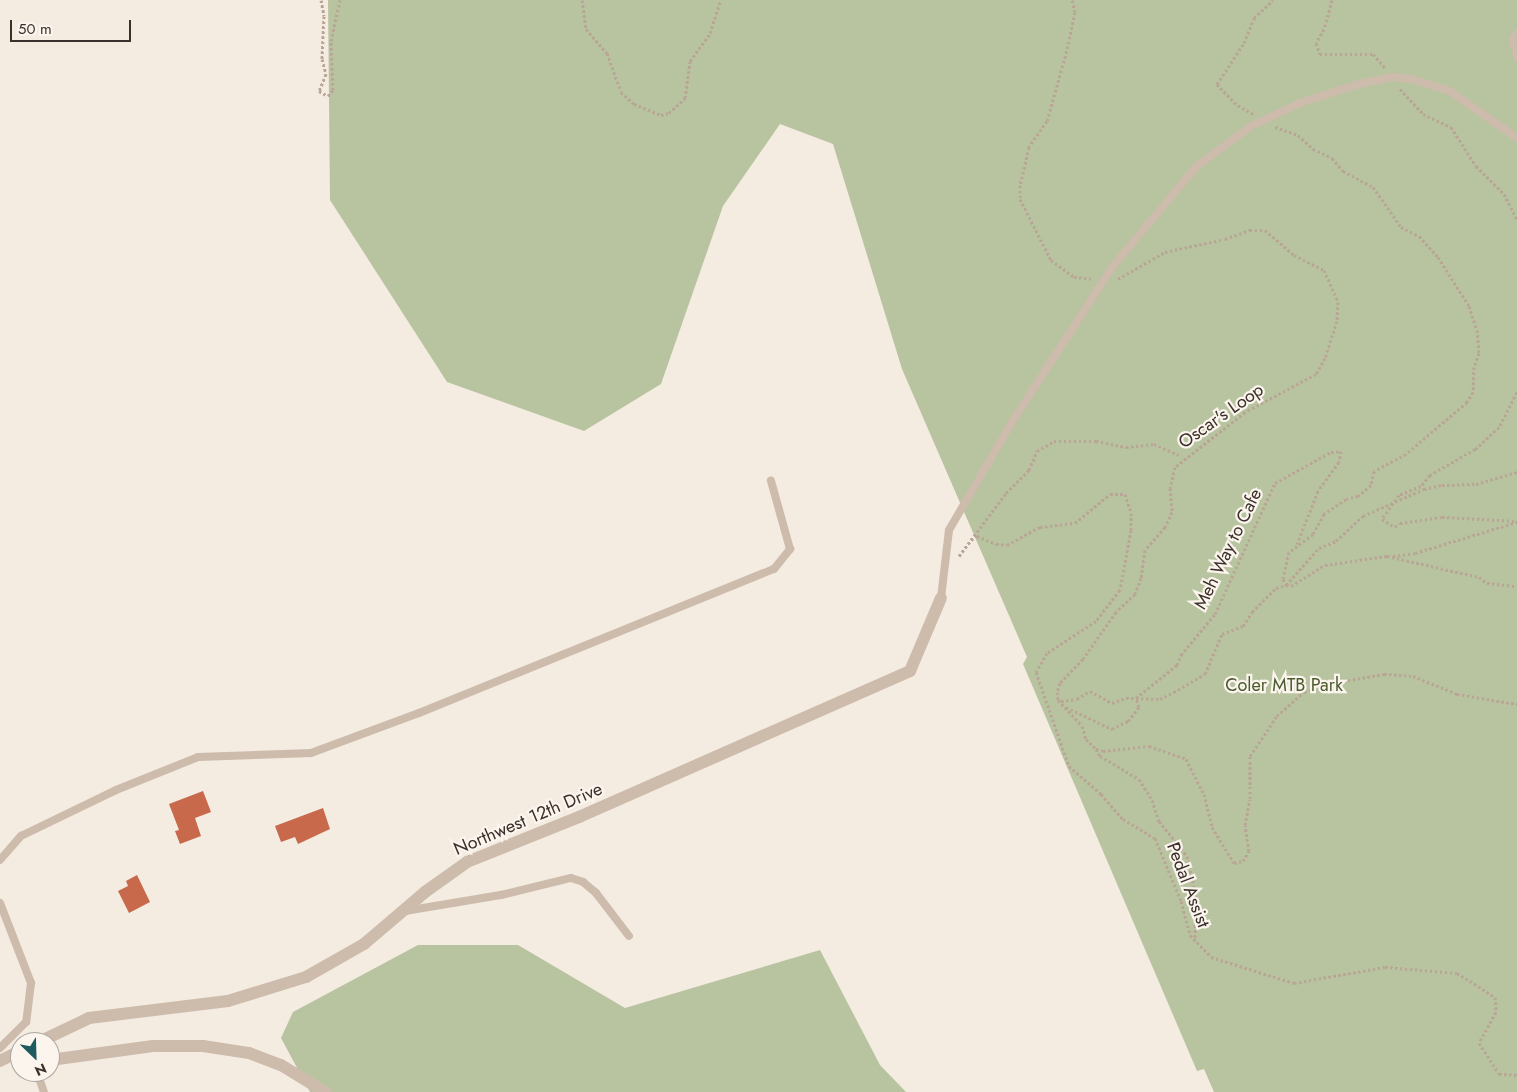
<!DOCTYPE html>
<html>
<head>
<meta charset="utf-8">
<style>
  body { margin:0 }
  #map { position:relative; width:1517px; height:1092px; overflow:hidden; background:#f4ebe1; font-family:Jost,sans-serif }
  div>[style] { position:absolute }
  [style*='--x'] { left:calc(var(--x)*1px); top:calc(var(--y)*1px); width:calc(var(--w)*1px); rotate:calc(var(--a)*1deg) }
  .green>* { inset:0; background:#b8c4a0 }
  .building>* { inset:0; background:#c8694b }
  .path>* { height:3px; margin-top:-1.5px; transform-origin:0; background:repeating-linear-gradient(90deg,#b9a596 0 2.5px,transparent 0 5px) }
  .lane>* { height:8px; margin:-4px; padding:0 4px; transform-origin:4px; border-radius:4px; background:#cdbbac }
  .street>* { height:12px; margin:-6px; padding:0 6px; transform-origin:6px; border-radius:6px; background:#cdbbac }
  span { translate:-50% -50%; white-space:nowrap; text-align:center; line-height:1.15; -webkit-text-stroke:4.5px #fbf5ee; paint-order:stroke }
  .street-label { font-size:18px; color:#3b302b }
  .park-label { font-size:18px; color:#4a5a2e }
  .north { position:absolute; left:10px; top:1032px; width:50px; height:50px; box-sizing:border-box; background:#fbf5ee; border:1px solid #aea6a0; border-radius:50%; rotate:156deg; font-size:14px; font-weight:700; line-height:20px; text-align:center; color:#3b302b }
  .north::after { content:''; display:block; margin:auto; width:18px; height:22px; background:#1f5a5e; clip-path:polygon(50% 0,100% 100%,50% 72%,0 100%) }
  .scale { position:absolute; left:10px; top:20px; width:121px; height:22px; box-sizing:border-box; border:2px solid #3b302b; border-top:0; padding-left:6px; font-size:15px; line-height:18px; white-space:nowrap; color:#3b302b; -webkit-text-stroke:4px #fbf5ee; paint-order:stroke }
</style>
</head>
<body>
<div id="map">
  <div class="green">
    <i style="clip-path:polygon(328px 0,1517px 0,1517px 1092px,1214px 1092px,1204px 1069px,1197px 1071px,1023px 664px,1027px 657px,902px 369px,833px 144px,780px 124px,723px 206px,661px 384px,584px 431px,447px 382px,330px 200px)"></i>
    <i style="clip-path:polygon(418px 945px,518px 945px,625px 1008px,820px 950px,880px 1065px,906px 1092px,310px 1092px,281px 1038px,293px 1012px)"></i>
  </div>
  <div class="building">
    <i style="clip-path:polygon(203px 791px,211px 812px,195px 818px,201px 836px,180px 844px,175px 831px,179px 830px,169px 804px)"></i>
    <i style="clip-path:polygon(323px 808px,330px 829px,298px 844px,295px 837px,281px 842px,275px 826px)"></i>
    <i style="clip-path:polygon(137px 875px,150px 902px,129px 913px,118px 891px,128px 886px,126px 881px)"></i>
  </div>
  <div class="path">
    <i style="--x:321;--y:0;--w:16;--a:79"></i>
    <i style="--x:324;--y:16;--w:43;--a:92.7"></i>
    <i style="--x:322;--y:59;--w:16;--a:75"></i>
    <i style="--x:326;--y:74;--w:18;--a:112"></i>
    <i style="--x:319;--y:91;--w:10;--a:29"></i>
    <i style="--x:328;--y:96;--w:8;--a:-50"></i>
    <i style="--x:333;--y:90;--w:49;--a:-92.3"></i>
    <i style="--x:331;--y:41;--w:42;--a:-77.6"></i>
    <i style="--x:582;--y:0;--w:29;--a:82"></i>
    <i style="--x:586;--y:29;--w:32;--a:49"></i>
    <i style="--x:607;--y:53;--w:41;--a:70.3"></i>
    <i style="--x:621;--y:92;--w:18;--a:43"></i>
    <i style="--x:634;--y:104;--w:29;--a:22"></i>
    <i style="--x:661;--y:115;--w:8;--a:-14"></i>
    <i style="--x:669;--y:113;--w:22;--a:-43"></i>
    <i style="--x:685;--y:98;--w:37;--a:-82"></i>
    <i style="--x:690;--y:61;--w:34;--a:-54"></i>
    <i style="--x:710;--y:33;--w:35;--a:-72"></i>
    <i style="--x:1072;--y:0;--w:12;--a:76"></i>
    <i style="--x:1075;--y:12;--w:35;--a:102"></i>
    <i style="--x:1068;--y:46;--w:78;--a:105.6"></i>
    <i style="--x:1047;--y:121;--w:32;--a:125"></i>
    <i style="--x:1029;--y:147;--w:39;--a:103"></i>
    <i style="--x:1020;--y:185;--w:14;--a:90"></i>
    <i style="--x:1020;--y:199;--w:68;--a:63.1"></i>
    <i style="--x:1051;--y:260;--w:29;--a:36"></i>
    <i style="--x:1074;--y:277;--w:18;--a:6"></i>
    <i style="--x:1332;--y:0;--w:30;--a:105"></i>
    <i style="--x:1324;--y:29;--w:16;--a:120"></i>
    <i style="--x:1316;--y:43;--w:12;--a:70"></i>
    <i style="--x:1320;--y:54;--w:53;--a:0"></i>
    <i style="--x:1373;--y:54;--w:18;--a:49"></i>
    <i style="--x:1400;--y:89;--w:34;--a:47"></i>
    <i style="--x:1423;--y:114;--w:31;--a:25"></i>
    <i style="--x:1451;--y:127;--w:46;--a:57.3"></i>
    <i style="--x:1476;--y:166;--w:40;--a:45"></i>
    <i style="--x:1504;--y:194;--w:29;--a:63"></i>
    <i style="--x:1253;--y:114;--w:20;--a:-150"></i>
    <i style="--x:1236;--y:104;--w:28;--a:-134"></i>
    <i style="--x:1217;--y:84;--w:49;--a:-56.6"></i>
    <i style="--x:1244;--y:43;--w:27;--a:-68"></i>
    <i style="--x:1254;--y:18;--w:26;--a:-43"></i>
    <i style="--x:1275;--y:127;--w:24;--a:19"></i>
    <i style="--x:1298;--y:135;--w:21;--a:43"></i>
    <i style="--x:1313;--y:149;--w:21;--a:25"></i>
    <i style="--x:1332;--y:158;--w:17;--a:50"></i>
    <i style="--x:1343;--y:171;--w:34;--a:28"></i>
    <i style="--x:1373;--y:187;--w:49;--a:55"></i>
    <i style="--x:1401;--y:227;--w:20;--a:27"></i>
    <i style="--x:1419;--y:236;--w:28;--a:48"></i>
    <i style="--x:1438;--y:257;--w:58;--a:57.7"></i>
    <i style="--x:1469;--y:306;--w:25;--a:72"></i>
    <i style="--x:1477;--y:330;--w:23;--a:85"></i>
    <i style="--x:1479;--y:353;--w:15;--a:110"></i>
    <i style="--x:1474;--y:367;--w:25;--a:92"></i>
    <i style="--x:1473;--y:392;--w:12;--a:121"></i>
    <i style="--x:1467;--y:402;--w:80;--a:139.6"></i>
    <i style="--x:1406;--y:454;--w:36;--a:152"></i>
    <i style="--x:1374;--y:471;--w:14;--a:102"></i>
    <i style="--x:1371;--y:485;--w:17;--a:140"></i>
    <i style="--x:1358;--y:496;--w:12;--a:166"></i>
    <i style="--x:1346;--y:499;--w:27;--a:146"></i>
    <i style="--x:1324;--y:514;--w:23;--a:119"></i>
    <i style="--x:1313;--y:534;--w:30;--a:143"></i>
    <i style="--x:1289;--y:552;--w:28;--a:103"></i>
    <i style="--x:1283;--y:579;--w:7;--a:63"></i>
    <i style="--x:1286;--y:585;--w:5;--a:11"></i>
    <i style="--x:1291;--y:586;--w:40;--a:-32"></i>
    <i style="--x:1325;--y:565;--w:63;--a:-8.3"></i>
    <i style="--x:1387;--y:556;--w:94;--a:12.9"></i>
    <i style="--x:1479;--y:577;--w:10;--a:37"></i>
    <i style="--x:1487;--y:583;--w:30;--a:6"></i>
    <i style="--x:1118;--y:279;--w:54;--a:-29.9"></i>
    <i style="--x:1165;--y:252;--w:61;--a:-12.2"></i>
    <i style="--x:1225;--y:239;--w:27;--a:-20"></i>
    <i style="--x:1250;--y:230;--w:15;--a:0"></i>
    <i style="--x:1265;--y:230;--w:38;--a:41"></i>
    <i style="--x:1294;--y:255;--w:34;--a:27"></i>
    <i style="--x:1324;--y:270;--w:35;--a:66"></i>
    <i style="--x:1338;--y:302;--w:19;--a:93"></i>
    <i style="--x:1337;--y:321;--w:39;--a:108"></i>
    <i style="--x:1325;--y:358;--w:18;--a:119"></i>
    <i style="--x:1316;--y:374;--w:81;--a:151.8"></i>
    <i style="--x:1245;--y:412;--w:89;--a:141.8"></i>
    <i style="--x:1175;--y:467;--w:22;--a:103"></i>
    <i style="--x:1170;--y:488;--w:24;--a:85"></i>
    <i style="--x:1172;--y:512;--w:17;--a:115"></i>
    <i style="--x:1165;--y:527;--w:30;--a:131"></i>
    <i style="--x:1145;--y:550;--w:28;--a:98"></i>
    <i style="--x:1141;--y:578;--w:17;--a:111"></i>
    <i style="--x:1135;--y:594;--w:26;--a:137"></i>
    <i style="--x:1116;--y:612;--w:57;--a:125.1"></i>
    <i style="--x:1083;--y:659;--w:33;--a:134"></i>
    <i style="--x:1060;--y:683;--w:9;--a:108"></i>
    <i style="--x:1057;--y:692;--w:8;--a:83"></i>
    <i style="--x:1058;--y:700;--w:35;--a:47"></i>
    <i style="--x:1082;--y:726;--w:14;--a:73"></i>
    <i style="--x:1086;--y:739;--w:14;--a:45"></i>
    <i style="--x:1096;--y:749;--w:7;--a:16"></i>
    <i style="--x:1103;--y:751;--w:46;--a:-6.2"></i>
    <i style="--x:1149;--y:746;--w:39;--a:19"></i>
    <i style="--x:1186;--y:759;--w:39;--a:63"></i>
    <i style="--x:1204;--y:794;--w:34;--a:76"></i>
    <i style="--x:1212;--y:827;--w:42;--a:58.6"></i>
    <i style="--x:1234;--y:863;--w:9;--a:-13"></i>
    <i style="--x:1243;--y:861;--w:12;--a:-59"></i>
    <i style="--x:1249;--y:851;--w:26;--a:-99"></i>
    <i style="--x:1245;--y:825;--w:26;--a:-79"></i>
    <i style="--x:1250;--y:799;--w:43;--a:-90"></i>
    <i style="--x:1250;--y:756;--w:48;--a:-56"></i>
    <i style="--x:1277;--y:716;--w:36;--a:-42"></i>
    <i style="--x:1304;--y:692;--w:30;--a:-17"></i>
    <i style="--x:1333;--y:683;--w:52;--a:-10"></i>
    <i style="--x:1384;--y:674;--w:29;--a:4"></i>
    <i style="--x:1413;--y:676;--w:48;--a:22.2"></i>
    <i style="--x:1457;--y:694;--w:61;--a:9.5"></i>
    <i style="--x:1517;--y:392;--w:39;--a:117"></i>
    <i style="--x:1499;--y:427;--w:33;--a:137"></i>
    <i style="--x:1475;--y:449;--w:52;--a:150"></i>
    <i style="--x:1430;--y:475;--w:14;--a:129"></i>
    <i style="--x:1421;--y:486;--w:24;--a:158"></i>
    <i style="--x:1399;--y:495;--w:29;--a:125"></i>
    <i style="--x:1382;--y:519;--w:15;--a:32"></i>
    <i style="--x:1395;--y:527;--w:6;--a:-39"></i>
    <i style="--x:1400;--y:523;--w:42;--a:-8.1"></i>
    <i style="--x:1442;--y:517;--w:75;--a:3.1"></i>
    <i style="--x:971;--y:540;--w:7;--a:-34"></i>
    <i style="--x:977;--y:536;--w:21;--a:23"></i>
    <i style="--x:996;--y:544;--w:11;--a:5"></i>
    <i style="--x:1007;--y:545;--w:38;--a:-29"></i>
    <i style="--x:1040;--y:527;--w:35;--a:-7"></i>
    <i style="--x:1075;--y:523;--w:45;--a:-39.6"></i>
    <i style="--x:1110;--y:494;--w:15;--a:0"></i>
    <i style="--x:1125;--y:494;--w:20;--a:72"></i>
    <i style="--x:1131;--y:513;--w:17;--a:90"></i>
    <i style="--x:1131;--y:530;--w:61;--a:100.4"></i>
    <i style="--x:1120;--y:590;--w:39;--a:128"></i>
    <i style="--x:1096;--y:621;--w:59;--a:146.9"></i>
    <i style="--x:1047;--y:653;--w:22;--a:120"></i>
    <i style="--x:1036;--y:672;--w:100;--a:70.7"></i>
    <i style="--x:1069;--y:766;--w:43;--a:41.2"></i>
    <i style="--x:1101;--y:794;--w:33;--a:49"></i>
    <i style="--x:1123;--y:819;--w:37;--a:31"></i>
    <i style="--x:1155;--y:838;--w:68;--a:67.6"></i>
    <i style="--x:1181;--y:901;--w:35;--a:75"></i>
    <i style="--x:1190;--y:935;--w:30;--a:46"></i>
    <i style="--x:1211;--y:957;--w:87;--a:17.4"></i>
    <i style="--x:1294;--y:983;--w:92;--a:-10"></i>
    <i style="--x:1385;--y:967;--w:72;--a:4.8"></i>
    <i style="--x:1457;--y:973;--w:45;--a:32.3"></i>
    <i style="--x:1495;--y:997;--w:15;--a:86"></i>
    <i style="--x:1496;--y:1012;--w:35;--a:119"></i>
    <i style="--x:1479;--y:1043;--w:37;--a:57"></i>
    <i style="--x:1499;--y:1074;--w:18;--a:3"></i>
    <i style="--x:959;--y:556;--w:79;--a:-53.3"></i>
    <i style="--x:1006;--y:493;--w:33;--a:-45"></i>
    <i style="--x:1029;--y:470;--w:21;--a:-67"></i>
    <i style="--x:1037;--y:451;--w:20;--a:-30"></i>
    <i style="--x:1054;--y:441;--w:42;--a:0"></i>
    <i style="--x:1096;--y:441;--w:31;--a:11"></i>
    <i style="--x:1126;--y:447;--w:28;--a:-6"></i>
    <i style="--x:1154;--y:444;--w:27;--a:24"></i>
    <i style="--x:1393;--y:556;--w:22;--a:-8"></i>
    <i style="--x:1415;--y:553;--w:107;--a:-16.9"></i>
    <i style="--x:1061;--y:701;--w:16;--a:-7"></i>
    <i style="--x:1077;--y:699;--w:15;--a:-32"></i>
    <i style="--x:1090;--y:691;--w:25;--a:29"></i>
    <i style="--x:1112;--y:703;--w:15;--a:-20"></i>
    <i style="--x:1126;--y:698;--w:34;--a:2"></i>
    <i style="--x:1160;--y:699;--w:20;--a:-27"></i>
    <i style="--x:1178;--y:690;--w:31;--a:-31"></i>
    <i style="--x:1205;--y:674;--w:43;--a:-67"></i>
    <i style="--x:1222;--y:634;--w:22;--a:-21"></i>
    <i style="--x:1243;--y:626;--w:17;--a:-57"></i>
    <i style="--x:1252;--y:612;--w:34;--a:-45"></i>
    <i style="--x:1276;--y:588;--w:10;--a:-17"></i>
    <i style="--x:1286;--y:585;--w:50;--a:-48.3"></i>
    <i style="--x:1319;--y:548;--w:18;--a:-22"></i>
    <i style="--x:1336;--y:541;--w:37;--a:-43"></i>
    <i style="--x:1363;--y:516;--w:67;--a:-23.9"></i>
    <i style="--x:1424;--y:489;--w:18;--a:-13"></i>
    <i style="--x:1442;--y:485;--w:34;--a:-2"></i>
    <i style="--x:1476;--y:484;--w:43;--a:-16.3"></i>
    <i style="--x:1066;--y:707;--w:51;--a:25.6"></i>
    <i style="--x:1112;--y:729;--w:18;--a:-27"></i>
    <i style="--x:1128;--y:721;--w:18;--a:-52"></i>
    <i style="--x:1139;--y:707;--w:9;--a:-108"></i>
    <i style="--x:1136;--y:698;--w:53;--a:-38.8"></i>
    <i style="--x:1177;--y:665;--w:11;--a:-68"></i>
    <i style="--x:1181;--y:655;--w:53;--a:-50.3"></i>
    <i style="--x:1215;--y:614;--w:144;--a:-65.4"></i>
    <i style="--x:1275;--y:483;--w:64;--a:-29"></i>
    <i style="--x:1331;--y:452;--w:10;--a:-6"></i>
    <i style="--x:1341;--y:451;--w:11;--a:100"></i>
    <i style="--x:1339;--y:462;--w:36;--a:126"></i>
    <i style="--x:1318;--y:491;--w:57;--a:111.6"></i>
    <i style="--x:1096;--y:749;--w:8;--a:60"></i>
    <i style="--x:1100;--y:756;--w:45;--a:30.5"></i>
    <i style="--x:1139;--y:779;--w:25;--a:58"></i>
    <i style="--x:1152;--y:800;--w:22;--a:72"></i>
    <i style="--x:1159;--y:821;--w:45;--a:51.3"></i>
    <i style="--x:1187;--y:856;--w:40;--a:77"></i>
    <i style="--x:1196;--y:895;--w:46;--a:91.2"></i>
  </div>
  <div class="lane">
    <i style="--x:1517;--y:33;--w:8;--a:120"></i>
    <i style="--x:1513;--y:40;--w:17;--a:77"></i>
    <i style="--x:941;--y:598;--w:68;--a:-83.3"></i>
    <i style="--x:949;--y:530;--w:125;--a:-59.7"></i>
    <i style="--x:1012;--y:422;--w:186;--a:-57.1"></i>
    <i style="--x:1113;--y:266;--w:131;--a:-50"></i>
    <i style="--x:1197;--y:166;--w:67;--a:-36.5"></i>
    <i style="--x:1251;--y:126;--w:54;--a:-25.1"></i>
    <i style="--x:1300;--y:103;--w:62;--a:-17.9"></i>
    <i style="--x:1359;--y:84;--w:34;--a:-12"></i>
    <i style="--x:1392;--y:77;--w:19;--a:6"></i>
    <i style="--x:1411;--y:79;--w:39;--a:17"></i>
    <i style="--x:1448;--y:90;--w:84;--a:34.8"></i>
    <i style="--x:0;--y:860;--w:32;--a:-49"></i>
    <i style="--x:21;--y:836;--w:106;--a:-25.8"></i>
    <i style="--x:116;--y:790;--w:88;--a:-21.9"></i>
    <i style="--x:198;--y:757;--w:113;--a:-2"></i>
    <i style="--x:311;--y:753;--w:115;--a:-20.3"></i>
    <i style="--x:419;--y:713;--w:383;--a:-22.1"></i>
    <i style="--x:774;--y:569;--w:26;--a:-51"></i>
    <i style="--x:790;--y:549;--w:71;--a:-105.6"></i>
    <i style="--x:0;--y:903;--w:86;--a:68.8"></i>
    <i style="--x:31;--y:983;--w:39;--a:97"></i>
    <i style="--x:26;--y:1022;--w:37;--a:135"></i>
    <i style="--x:405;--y:911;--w:97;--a:-9.5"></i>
    <i style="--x:501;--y:895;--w:72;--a:-13.7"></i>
    <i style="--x:571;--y:878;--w:13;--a:18"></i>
    <i style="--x:583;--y:882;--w:17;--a:40"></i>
    <i style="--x:596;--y:893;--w:54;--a:52.5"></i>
    <i style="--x:37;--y:1072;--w:21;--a:71"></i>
  </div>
  <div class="street">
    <i style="--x:39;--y:1042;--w:55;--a:-25.6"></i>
    <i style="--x:89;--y:1018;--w:140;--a:-7"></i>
    <i style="--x:228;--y:1001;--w:82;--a:-17.1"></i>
    <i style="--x:306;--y:977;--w:67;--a:-29.6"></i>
    <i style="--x:364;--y:944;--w:80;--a:-40.4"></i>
    <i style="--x:425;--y:892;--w:52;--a:-35.5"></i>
    <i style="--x:467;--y:862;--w:121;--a:-21.9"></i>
    <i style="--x:579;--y:817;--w:362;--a:-23.8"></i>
    <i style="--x:910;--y:671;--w:79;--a:-67"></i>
    <i style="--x:50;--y:1060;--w:104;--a:-7.7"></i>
    <i style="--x:153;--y:1046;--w:50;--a:0"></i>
    <i style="--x:203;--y:1046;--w:47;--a:8.7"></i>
    <i style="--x:249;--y:1053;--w:34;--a:21"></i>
    <i style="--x:281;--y:1065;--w:52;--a:31.5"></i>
    <i style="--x:0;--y:1061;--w:22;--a:-27"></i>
  </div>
  <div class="street-label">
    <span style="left:1221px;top:416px;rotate:-35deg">Oscar's Loop</span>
    <span style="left:1228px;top:549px;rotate:-64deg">Meh Way to Cafe</span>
    <span style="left:528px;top:819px;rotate:-23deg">Northwest 12th Drive</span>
    <span style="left:1188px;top:885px;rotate:69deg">Pedal Assist</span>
  </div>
  <div class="park-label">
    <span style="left:1284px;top:685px">Coler MTB Park</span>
  </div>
  <div class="north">N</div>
  <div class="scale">50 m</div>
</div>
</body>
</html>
